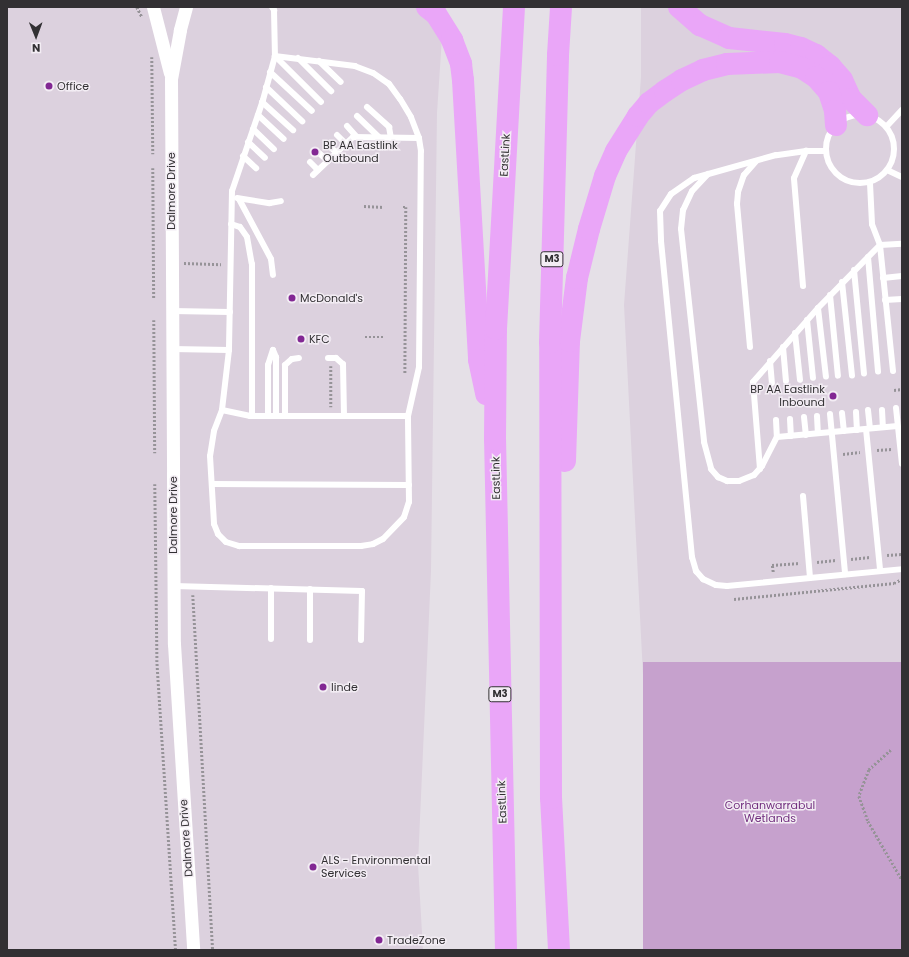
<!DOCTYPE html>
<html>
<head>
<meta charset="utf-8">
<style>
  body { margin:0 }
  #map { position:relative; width:909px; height:957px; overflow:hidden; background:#e5e0e7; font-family:Poppins,sans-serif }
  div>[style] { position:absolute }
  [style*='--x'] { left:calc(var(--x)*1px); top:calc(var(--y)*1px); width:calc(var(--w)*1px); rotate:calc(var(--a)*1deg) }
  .built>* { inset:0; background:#dcd1de }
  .green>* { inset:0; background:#c6a1cd; transform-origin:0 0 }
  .path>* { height:2.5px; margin-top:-1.25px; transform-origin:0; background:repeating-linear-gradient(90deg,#969398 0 2px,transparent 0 4px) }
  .lane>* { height:6px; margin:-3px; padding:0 3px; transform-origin:3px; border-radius:3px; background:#fff }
  .lane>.ring { margin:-3px; padding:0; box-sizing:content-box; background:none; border:6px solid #fff; border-radius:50% }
  .street>* { height:13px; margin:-6.5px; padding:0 6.5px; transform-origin:6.5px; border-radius:6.5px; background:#fff }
  .highway>* { height:22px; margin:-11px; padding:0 11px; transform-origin:11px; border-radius:11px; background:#eaa6f8 }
  .dots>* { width:11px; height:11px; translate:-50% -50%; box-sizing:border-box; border:2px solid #f3edf4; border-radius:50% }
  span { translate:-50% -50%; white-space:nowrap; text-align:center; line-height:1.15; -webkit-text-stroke:3px #f3edf4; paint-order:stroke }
  .shield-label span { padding:1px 3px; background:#f3edf4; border:1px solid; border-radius:3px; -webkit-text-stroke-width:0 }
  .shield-label { font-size:10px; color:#323033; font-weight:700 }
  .poi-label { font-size:11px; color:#323033 }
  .left { translate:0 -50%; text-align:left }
  .right { translate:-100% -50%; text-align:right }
  .street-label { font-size:11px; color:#323033 }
  .park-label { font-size:11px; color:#712e7e }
  .frame { position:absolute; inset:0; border:8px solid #323033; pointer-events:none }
  .north { position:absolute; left:16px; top:16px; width:40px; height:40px; -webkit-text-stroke:3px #f3edf4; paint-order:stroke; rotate:179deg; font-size:11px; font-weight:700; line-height:16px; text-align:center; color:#323033 }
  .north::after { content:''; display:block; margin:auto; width:14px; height:18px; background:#323033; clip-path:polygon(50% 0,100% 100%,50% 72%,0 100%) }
</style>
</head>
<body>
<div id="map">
  <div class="built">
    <i style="clip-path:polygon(7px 7px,444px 7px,437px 113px,431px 571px,418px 864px,423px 950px,7px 950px)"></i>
    <i style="clip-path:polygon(641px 7px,902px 7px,902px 662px,643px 675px,624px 305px,641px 77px)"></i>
  </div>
  <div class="green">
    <i style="left:902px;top:662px;width:288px;height:259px;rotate:90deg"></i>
  </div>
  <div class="path">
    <i style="--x:137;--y:7;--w:11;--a:63"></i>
    <i style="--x:152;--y:57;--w:97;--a:89.4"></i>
    <i style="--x:153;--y:168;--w:130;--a:89.6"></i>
    <i style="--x:364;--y:206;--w:20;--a:3"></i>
    <i style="--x:403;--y:207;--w:3;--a:0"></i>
    <i style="--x:406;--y:207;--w:167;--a:90.3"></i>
    <i style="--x:184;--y:263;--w:37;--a:2"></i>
    <i style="--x:154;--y:320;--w:133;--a:89.6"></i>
    <i style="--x:365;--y:337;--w:18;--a:0"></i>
    <i style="--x:331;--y:366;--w:41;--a:90"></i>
    <i style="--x:894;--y:390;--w:8;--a:-7"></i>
    <i style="--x:877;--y:450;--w:15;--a:-4"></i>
    <i style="--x:843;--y:454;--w:17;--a:-7"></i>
    <i style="--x:155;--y:484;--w:176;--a:89.3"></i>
    <i style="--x:157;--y:660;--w:291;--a:86.3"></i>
    <i style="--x:887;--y:555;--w:15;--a:-4"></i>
    <i style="--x:851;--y:559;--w:19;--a:-6"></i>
    <i style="--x:817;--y:562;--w:19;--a:-6"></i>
    <i style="--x:773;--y:572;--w:7;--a:-98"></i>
    <i style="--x:772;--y:565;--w:28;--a:-4"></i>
    <i style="--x:193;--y:595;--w:356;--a:86.8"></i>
    <i style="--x:734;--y:599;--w:161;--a:-5.7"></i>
    <i style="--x:894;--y:583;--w:9;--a:-27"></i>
    <i style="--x:891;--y:750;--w:30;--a:138"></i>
    <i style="--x:869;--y:770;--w:28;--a:111"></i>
    <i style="--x:859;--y:796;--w:27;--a:70"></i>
    <i style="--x:868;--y:821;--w:68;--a:60"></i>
  </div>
  <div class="lane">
    <i style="--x:272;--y:7;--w:4;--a:56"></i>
    <i style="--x:274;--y:10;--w:46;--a:88.8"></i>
    <i style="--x:275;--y:56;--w:46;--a:105.3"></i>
    <i style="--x:263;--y:100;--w:96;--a:108.8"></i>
    <i style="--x:232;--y:191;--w:159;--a:91.1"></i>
    <i style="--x:229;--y:350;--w:60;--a:96.7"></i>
    <i style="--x:222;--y:410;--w:29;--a:12"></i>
    <i style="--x:250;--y:416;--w:158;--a:0"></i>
    <i style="--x:275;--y:56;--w:65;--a:45"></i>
    <i style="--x:298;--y:58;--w:47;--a:45"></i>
    <i style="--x:319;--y:61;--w:30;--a:44"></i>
    <i style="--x:270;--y:72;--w:57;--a:42.9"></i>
    <i style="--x:266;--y:87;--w:50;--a:43.4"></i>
    <i style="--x:262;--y:102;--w:42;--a:42.1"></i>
    <i style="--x:367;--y:107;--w:30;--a:42"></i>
    <i style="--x:389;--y:127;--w:11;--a:80"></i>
    <i class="ring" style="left:826px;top:115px;width:62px;height:62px"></i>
    <i style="--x:258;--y:115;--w:35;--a:43"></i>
    <i style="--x:357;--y:116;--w:32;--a:44"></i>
    <i style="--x:347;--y:126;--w:15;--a:48"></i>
    <i style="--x:887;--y:126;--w:22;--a:-47"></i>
    <i style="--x:253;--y:129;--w:29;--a:44"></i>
    <i style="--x:337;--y:135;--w:13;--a:45"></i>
    <i style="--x:248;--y:142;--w:23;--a:43"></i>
    <i style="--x:328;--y:145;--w:12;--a:42"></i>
    <i style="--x:826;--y:151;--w:20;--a:180"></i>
    <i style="--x:806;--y:151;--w:30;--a:172"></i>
    <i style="--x:776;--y:155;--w:85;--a:164.3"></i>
    <i style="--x:694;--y:178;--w:28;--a:145"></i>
    <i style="--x:671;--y:194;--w:20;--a:123"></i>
    <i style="--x:660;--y:211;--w:30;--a:88"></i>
    <i style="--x:661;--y:241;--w:318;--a:84.4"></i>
    <i style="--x:692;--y:557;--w:15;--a:74"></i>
    <i style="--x:696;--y:571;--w:11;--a:49"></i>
    <i style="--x:703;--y:579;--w:14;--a:25"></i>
    <i style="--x:716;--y:585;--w:11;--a:5"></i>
    <i style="--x:727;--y:586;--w:176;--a:-5.5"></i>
    <i style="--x:319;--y:153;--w:12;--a:42"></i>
    <i style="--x:243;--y:156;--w:18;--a:43"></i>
    <i style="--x:310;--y:162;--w:11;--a:45"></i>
    <i style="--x:887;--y:170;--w:17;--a:25"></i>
    <i style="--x:708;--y:174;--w:23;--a:133"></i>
    <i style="--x:692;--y:191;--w:21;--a:115"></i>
    <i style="--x:683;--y:210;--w:19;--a:96"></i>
    <i style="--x:681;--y:229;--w:214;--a:83.8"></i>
    <i style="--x:704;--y:442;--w:28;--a:75"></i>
    <i style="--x:711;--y:469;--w:11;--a:49"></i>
    <i style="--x:718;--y:477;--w:10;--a:24"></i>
    <i style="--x:727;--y:481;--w:12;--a:0"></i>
    <i style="--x:739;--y:481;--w:16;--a:-22"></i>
    <i style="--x:754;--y:475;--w:12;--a:-48"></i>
    <i style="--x:762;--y:466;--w:33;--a:-63"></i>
    <i style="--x:777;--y:437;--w:121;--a:-5.2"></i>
    <i style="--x:313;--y:175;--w:55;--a:-43.5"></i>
    <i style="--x:353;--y:137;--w:66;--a:0.9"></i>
    <i style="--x:237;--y:198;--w:33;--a:9"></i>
    <i style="--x:270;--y:203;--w:11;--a:-10"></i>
    <i style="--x:239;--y:199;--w:68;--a:61.9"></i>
    <i style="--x:271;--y:259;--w:16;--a:83"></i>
    <i style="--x:231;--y:224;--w:9;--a:18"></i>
    <i style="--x:240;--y:227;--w:12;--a:55"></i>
    <i style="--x:247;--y:237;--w:27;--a:80"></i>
    <i style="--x:252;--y:264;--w:152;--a:90"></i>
    <i style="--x:868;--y:257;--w:115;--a:85"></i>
    <i style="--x:854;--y:270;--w:104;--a:84.5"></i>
    <i style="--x:883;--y:278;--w:19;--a:-6"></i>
    <i style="--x:842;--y:282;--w:94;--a:83.9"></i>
    <i style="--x:803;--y:286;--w:108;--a:-94.8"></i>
    <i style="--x:794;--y:178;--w:30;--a:-66"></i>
    <i style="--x:830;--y:295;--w:81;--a:84.4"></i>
    <i style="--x:885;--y:300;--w:17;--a:-3"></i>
    <i style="--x:818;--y:308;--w:69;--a:83.4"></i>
    <i style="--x:172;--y:311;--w:58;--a:1"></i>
    <i style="--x:807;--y:320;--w:58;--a:84.1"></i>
    <i style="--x:795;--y:333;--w:47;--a:83.9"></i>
    <i style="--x:750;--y:347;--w:144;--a:-95.2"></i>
    <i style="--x:737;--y:204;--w:12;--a:-85"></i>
    <i style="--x:738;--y:192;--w:18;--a:-71"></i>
    <i style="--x:744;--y:175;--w:18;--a:-49"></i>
    <i style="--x:783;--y:347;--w:34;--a:85"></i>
    <i style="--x:172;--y:349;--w:57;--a:1"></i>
    <i style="--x:273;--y:350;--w:8;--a:67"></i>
    <i style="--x:276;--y:357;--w:59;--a:90"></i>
    <i style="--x:328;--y:358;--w:8;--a:0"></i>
    <i style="--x:336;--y:358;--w:9;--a:41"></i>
    <i style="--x:343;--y:364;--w:52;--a:88.9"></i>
    <i style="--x:770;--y:361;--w:22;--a:85"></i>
    <i style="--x:893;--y:371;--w:127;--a:-95.9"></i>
    <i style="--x:880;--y:245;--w:22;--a:-3"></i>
    <i style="--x:896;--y:408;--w:56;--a:83.9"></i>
    <i style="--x:222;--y:410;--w:22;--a:111"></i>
    <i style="--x:214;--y:431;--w:25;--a:99"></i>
    <i style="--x:210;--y:456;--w:68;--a:86.6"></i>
    <i style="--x:214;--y:524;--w:11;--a:68"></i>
    <i style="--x:218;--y:534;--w:11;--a:45"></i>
    <i style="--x:226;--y:542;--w:14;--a:17"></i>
    <i style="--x:239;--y:546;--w:122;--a:0"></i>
    <i style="--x:361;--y:546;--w:12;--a:-9"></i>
    <i style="--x:373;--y:544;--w:11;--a:-27"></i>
    <i style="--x:383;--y:539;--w:30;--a:-46"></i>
    <i style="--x:404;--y:517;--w:16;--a:-72"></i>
    <i style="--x:409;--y:502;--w:86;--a:-90.7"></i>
    <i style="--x:408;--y:416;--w:50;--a:-77.3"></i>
    <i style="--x:419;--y:367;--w:216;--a:-89.5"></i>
    <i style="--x:421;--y:151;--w:13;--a:-99"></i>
    <i style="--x:419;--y:138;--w:22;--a:-111"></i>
    <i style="--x:411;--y:117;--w:21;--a:-121"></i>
    <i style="--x:400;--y:99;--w:19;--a:-126"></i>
    <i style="--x:389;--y:84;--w:19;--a:-145"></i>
    <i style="--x:373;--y:73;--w:19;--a:-159"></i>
    <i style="--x:355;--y:66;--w:81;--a:-172.9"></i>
    <i style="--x:868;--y:410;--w:18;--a:84"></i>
    <i style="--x:882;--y:410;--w:17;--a:87"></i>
    <i style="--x:856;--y:412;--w:18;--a:87"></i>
    <i style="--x:842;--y:413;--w:18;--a:84"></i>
    <i style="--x:830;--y:414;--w:161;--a:84.6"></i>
    <i style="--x:268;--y:416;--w:51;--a:-90"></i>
    <i style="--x:268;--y:365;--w:16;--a:-72"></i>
    <i style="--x:285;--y:416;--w:51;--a:-90"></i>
    <i style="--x:285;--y:365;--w:9;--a:-41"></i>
    <i style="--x:292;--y:359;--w:7;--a:-8"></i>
    <i style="--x:817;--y:416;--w:17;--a:87"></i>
    <i style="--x:804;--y:417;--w:18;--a:84"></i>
    <i style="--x:790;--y:419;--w:17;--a:87"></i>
    <i style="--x:776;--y:420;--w:17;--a:87"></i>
    <i style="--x:866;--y:429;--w:142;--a:84.3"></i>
    <i style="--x:760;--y:469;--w:87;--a:-94.6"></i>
    <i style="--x:753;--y:382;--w:98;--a:-48.7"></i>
    <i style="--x:818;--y:308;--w:88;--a:-45.5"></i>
    <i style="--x:880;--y:245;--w:22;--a:-111"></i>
    <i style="--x:872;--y:224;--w:41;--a:-92.8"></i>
    <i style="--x:212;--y:484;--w:197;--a:0.3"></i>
    <i style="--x:803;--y:496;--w:82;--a:85.1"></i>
    <i style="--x:174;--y:586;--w:188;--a:1.5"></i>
    <i style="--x:362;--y:591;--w:49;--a:91.2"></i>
    <i style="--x:271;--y:588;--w:51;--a:90"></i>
    <i style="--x:310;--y:589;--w:51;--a:90"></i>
  </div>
  <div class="street">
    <i style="--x:153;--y:7;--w:68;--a:75.6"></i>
    <i style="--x:186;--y:7;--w:24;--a:105"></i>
    <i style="--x:180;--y:30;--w:50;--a:100.4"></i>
    <i style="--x:171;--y:79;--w:395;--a:89.7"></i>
    <i style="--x:173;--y:474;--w:170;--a:89.7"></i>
    <i style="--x:174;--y:644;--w:307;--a:86.4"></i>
  </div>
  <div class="highway">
    <i style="--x:427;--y:7;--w:11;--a:38"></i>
    <i style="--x:436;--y:14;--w:31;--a:58"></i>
    <i style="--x:452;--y:40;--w:26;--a:69"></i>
    <i style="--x:461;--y:64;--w:16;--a:83"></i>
    <i style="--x:463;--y:80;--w:280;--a:86.7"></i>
    <i style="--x:479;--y:360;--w:35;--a:78"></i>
    <i style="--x:679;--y:7;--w:28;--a:41"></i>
    <i style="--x:700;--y:25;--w:32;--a:24"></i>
    <i style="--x:729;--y:38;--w:56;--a:6.1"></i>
    <i style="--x:785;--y:44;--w:16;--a:14"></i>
    <i style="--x:801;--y:48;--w:17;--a:25"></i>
    <i style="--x:816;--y:55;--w:18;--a:38"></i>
    <i style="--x:830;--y:66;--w:18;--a:49"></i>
    <i style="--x:842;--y:80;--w:21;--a:65"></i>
    <i style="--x:851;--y:99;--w:23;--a:45"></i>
    <i style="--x:565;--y:461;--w:120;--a:-88.1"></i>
    <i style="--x:569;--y:341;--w:64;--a:-82.8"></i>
    <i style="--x:577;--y:278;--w:50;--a:-76.2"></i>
    <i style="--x:589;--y:229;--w:55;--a:-73.2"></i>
    <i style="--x:605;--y:176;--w:27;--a:-66"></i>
    <i style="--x:616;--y:151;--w:41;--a:-57.8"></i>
    <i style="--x:638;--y:116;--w:17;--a:-50"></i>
    <i style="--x:649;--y:103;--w:20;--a:-37"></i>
    <i style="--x:665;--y:91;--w:20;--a:-33"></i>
    <i style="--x:682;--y:80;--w:23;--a:-25"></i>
    <i style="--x:703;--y:70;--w:25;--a:-14"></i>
    <i style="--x:727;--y:64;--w:53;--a:-2.2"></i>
    <i style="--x:780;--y:62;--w:23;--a:15"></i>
    <i style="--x:802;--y:68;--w:17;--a:33"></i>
    <i style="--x:816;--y:77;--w:20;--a:49"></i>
    <i style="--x:829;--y:92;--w:20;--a:72"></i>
    <i style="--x:835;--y:111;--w:14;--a:86"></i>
    <i style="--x:506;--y:950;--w:511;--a:-91.23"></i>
    <i style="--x:495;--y:439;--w:110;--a:-89.5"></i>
    <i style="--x:496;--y:329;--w:323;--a:-86.8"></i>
    <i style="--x:559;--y:950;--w:152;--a:-93"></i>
    <i style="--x:551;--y:798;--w:455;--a:-90.1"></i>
    <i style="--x:550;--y:343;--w:288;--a:-88.4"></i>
    <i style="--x:558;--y:55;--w:48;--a:-86.4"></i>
  </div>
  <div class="dots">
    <i style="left:49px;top:86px;background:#822793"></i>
    <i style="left:315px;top:152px;background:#822793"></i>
    <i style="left:292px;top:298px;background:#822793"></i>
    <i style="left:301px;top:339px;background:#822793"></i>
    <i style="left:833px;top:396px;background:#822793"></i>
    <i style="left:323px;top:687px;background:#822793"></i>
    <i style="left:313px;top:867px;background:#822793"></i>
    <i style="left:379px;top:940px;background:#822793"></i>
  </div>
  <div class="shield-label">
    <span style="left:552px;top:259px">M3</span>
    <span style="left:500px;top:694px">M3</span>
  </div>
  <div class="poi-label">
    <span class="left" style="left:57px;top:86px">Office</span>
    <span class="left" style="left:323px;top:152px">BP AA Eastlink<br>Outbound</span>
    <span class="left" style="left:300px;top:298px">McDonald's</span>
    <span class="left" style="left:309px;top:339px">KFC</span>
    <span class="right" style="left:825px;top:396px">BP AA Eastlink<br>Inbound</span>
    <span class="left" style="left:331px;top:687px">linde</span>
    <span class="left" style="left:321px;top:867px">ALS - Environmental<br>Services</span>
    <span class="left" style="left:387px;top:940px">TradeZone</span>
  </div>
  <div class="street-label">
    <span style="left:505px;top:155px;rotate:-87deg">EastLink</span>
    <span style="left:171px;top:191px;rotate:-90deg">Dalmore Drive</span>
    <span style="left:496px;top:478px;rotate:-91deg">EastLink</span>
    <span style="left:173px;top:515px;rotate:-90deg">Dalmore Drive</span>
    <span style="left:502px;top:802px;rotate:-92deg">EastLink</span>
    <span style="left:186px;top:838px;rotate:-94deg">Dalmore Drive</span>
  </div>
  <div class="park-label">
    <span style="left:770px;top:812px">Corhanwarrabul<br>Wetlands</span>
  </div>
  <div class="frame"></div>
  <div class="north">N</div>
</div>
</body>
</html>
